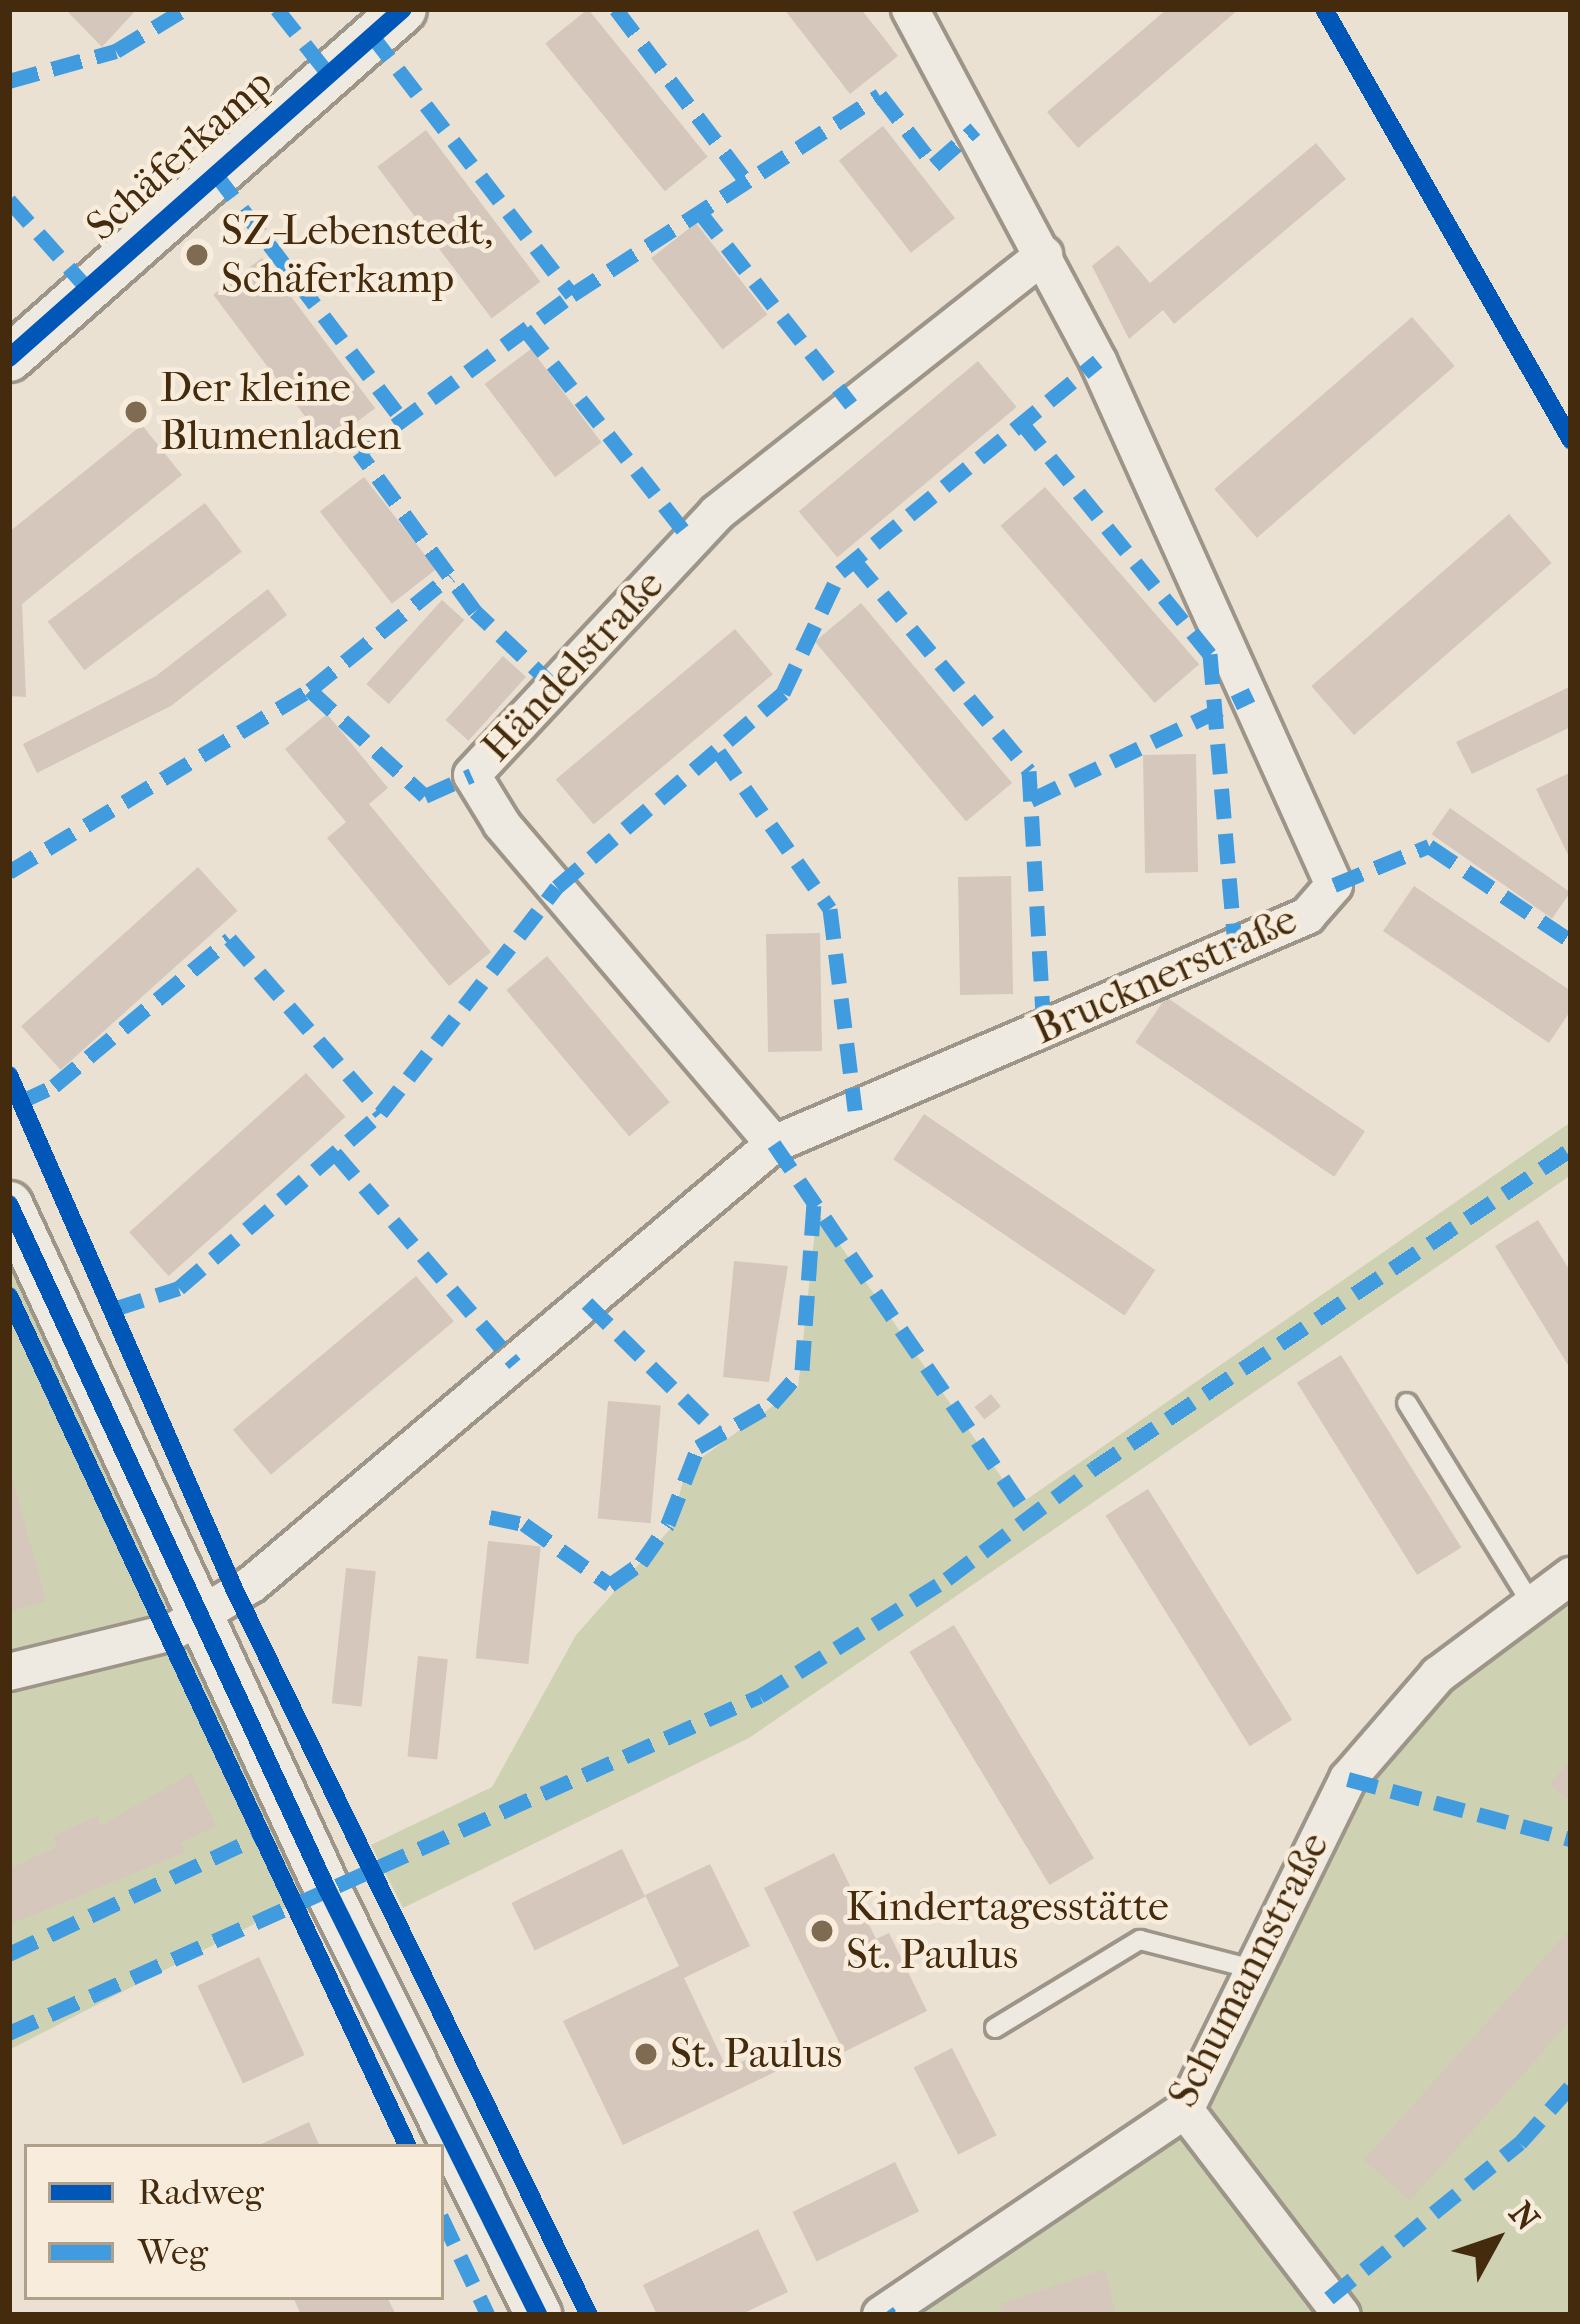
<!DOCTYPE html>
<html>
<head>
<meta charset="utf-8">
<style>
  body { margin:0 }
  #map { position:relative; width:1580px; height:2324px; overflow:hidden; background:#eae1d3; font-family:"IM FELL French Canon",serif }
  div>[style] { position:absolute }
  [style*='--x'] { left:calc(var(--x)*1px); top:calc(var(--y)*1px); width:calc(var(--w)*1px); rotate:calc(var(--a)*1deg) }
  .green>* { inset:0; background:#cfd1b3 }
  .building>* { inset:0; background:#d5c7bc; transform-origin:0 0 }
  .roads { filter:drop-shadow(3px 0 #9e9589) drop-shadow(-3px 0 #9e9589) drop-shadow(0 3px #9e9589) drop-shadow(0 -3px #9e9589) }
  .service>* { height:18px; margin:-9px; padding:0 9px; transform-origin:9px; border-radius:9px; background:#eeeae2 }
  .minor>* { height:36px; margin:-18px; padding:0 18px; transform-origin:18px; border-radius:18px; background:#eeeae2 }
  .tertiary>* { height:45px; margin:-22.5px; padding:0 22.5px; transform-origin:22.5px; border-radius:22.5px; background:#eeeae2 }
  .quiet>* { height:15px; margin-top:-7.5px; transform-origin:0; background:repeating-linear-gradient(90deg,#409cde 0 30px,transparent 0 45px) }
  .cycleway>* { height:18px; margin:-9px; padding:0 9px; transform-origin:9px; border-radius:9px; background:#0057b8 }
  .dots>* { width:33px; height:33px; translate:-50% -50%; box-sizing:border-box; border:6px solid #f8eddc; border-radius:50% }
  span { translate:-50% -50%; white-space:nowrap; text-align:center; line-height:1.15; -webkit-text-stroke:9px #f8eddc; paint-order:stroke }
  .street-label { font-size:42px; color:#442b0d }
  .poi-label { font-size:42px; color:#442b0d }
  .left { translate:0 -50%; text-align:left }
  .frame { position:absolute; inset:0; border:12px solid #442b0d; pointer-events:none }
  .legend { position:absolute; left:24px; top:2144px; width:420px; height:156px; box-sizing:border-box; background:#f8eddc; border:3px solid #b09f89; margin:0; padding:15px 21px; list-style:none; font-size:36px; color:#442b0d }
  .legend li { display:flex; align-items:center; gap:24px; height:60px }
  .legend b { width:60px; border:3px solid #b09f89 }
  .north { position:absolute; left:1436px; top:2180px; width:120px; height:120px; -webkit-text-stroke:9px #f8eddc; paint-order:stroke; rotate:50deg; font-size:33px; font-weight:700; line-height:48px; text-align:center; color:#442b0d }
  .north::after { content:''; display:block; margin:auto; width:42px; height:54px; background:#442b0d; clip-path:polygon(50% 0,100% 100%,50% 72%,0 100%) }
</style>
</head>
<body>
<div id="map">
  <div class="green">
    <i style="clip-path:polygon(1571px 1122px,1571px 1175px,749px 1738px,403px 1908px,371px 1845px,492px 1787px,576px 1635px,671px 1528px,686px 1469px,798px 1388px,817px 1212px,1020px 1504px)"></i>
    <i style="clip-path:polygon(9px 1204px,326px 1887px,9px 2050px)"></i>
    <i style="clip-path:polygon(1571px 1567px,1571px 2315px,881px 2315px,1185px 2110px,1348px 1779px)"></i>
  </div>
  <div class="building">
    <i style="clip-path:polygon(65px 9px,137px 9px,102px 47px)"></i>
    <i style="left:588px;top:9px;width:190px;height:55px;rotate:51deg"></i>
    <i style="clip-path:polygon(784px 9px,861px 9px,898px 56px,850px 94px)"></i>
    <i style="clip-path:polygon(1167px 9px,1239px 9px,1078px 148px,1047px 112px)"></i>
    <i style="left:883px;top:126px;width:117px;height:56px;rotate:52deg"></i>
    <i style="left:426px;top:130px;width:190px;height:61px;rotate:53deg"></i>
    <i style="clip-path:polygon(1316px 143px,1346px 179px,1174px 324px,1163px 310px,1129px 339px,1092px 266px,1118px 245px,1150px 283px)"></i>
    <i style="left:696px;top:223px;width:116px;height:57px;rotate:52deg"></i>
    <i style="left:262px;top:258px;width:188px;height:61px;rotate:53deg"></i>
    <i style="left:1412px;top:317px;width:65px;height:262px;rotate:49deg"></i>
    <i style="left:531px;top:349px;width:117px;height:58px;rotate:53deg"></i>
    <i style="left:978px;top:361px;width:60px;height:234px;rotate:50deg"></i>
    <i style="clip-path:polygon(142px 425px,182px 475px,22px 604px,26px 697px,9px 696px,9px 532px)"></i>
    <i style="left:364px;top:477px;width:117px;height:56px;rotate:52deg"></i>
    <i style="left:1045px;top:487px;width:235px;height:59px;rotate:49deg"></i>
    <i style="left:205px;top:503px;width:61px;height:197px;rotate:53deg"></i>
    <i style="left:1509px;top:514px;width:65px;height:262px;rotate:49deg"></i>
    <i style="clip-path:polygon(268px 589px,287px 615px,171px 706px,37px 773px,23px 744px,156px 676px)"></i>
    <i style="left:442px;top:600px;width:30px;height:113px;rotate:42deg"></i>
    <i style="left:861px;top:603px;width:235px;height:60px;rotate:50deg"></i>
    <i style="left:735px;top:629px;width:59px;height:234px;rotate:50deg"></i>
    <i style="left:503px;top:656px;width:31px;height:86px;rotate:42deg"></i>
    <i style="clip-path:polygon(1571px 686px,1571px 727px,1472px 774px,1456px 742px)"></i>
    <i style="clip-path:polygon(327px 714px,388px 788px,369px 804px,491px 952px,449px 986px,327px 838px,346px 822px,285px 749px)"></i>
    <i style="left:1196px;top:754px;width:118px;height:53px;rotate:89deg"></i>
    <i style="clip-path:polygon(1571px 772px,1571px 861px,1536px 789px)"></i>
    <i style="left:1450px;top:808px;width:147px;height:32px;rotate:35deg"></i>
    <i style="left:198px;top:867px;width:59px;height:238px;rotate:48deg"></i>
    <i style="left:1011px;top:876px;width:118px;height:53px;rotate:89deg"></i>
    <i style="clip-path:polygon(1414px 886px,1571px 991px,1571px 1010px,1549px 1043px,1383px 931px)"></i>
    <i style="left:820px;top:933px;width:118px;height:54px;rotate:89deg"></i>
    <i style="left:547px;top:956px;width:191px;height:53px;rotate:50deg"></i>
    <i style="left:1166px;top:997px;width:240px;height:55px;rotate:34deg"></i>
    <i style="left:306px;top:1073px;width:59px;height:238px;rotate:48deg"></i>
    <i style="left:924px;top:1114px;width:279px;height:55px;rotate:34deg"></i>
    <i style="clip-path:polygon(1538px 1220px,1571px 1272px,1571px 1370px,1495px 1246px)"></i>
    <i style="clip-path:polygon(734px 1261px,788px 1266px,769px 1382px,723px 1377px)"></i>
    <i style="left:416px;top:1276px;width:59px;height:239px;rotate:50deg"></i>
    <i style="left:1341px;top:1355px;width:227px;height:52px;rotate:58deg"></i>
    <i style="left:991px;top:1394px;width:16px;height:21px;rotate:52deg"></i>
    <i style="left:608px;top:1401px;width:53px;height:118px;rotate:5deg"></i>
    <i style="clip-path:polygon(9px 1466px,46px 1601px,9px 1611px)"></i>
    <i style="left:1148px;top:1489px;width:272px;height:50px;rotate:58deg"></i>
    <i style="left:488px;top:1541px;width:53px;height:118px;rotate:6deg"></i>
    <i style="left:346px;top:1568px;width:30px;height:136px;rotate:6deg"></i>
    <i style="left:954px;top:1625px;width:272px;height:52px;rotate:59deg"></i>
    <i style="left:418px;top:1656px;width:30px;height:101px;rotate:6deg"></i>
    <i style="clip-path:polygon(1571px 1760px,1571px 1803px,1550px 1784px)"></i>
    <i style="clip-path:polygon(191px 1773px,216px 1826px,180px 1843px,185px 1852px,9px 1925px,9px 1859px,13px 1867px,57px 1847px,53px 1836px,97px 1816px,101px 1826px)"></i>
    <i style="left:622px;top:1849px;width:53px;height:123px;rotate:64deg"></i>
    <i style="clip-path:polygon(834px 1853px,876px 1939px,889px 1933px,927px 2011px,844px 2052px,764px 1888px)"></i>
    <i style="clip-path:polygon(710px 1864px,750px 1946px,684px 1978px,727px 2069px,793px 2037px,804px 2058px,623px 2145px,563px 2021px,679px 1966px,645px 1895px)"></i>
    <i style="clip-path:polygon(1571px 1928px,1571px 2020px,1410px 2201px,1364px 2160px)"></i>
    <i style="left:259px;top:1957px;width:108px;height:68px;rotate:65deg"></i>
    <i style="left:952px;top:2048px;width:98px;height:43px;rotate:63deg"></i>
    <i style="clip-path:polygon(309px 2122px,320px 2147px,255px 2147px)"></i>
    <i style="left:895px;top:2162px;width:55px;height:114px;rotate:64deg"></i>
    <i style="clip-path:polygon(758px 2229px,788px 2292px,740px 2315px,657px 2315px,643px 2285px)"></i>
    <i style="clip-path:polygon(1105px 2269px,1116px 2315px,1002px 2315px,1000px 2304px)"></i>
    <i style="clip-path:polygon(293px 2297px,387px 2297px,396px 2315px,301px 2315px)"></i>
  </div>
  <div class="roads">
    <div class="service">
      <i style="--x:1407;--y:1403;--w:235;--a:58.2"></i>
      <i style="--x:995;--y:2028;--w:170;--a:-31.3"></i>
      <i style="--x:1140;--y:1940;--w:113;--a:14.4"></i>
    </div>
    <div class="minor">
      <i style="--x:774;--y:1144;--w:420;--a:-130.4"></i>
      <i style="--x:502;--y:824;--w:57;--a:-121.5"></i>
      <i style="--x:472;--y:775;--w:359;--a:-46.9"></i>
      <i style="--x:717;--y:513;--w:417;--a:-38.3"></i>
      <i style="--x:9;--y:1672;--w:168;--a:-13.8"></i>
      <i style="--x:172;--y:1632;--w:93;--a:-31"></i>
      <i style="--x:252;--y:1584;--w:683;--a:-40.13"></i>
      <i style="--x:774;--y:1144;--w:580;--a:-23.16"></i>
      <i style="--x:1307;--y:916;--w:41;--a:-48.9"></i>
      <i style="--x:1334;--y:885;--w:575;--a:-114.25"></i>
      <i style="--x:1098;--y:361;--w:399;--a:-118.1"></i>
      <i style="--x:1185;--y:2110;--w:258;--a:52.6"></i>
      <i style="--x:881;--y:2315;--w:367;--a:-34"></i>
      <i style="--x:1185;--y:2110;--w:369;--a:-63.8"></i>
      <i style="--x:1348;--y:1779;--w:138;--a:-49.1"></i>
      <i style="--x:1438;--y:1675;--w:166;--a:-36.7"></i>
    </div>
    <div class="tertiary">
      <i style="--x:9;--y:358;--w:526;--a:-41.53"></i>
      <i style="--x:9;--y:1204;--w:753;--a:65.1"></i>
      <i style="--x:326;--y:1887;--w:478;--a:63.6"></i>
    </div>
  </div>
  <div class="quiet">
    <i style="--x:277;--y:9;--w:80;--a:51.6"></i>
    <i style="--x:616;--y:9;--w:216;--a:52.9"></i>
    <i style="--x:371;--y:34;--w:329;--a:52.4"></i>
    <i style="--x:9;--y:81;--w:111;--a:-15.7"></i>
    <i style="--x:116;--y:51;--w:81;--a:-31.3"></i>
    <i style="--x:215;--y:173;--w:309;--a:52.8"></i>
    <i style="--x:9;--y:200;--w:118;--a:48.4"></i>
    <i style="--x:699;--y:211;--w:246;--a:51.8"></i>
    <i style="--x:525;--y:329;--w:267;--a:51.8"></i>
    <i style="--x:1022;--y:423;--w:298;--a:50.9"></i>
    <i style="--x:1210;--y:654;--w:295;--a:85.1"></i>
    <i style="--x:854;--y:560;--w:274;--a:50.3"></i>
    <i style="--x:1029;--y:771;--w:258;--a:86.7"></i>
    <i style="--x:555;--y:687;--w:110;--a:-136.5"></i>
    <i style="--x:475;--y:611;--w:197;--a:-126.1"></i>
    <i style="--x:359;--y:452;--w:265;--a:-36.4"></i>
    <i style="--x:572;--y:295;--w:367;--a:-33"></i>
    <i style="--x:880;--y:95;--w:88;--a:52.4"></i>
    <i style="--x:934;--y:165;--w:55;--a:-41.3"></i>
    <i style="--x:310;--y:690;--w:156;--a:42.7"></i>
    <i style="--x:425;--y:796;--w:51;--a:-24.1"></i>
    <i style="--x:719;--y:752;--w:192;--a:54.7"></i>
    <i style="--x:830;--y:909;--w:203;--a:82.9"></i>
    <i style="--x:1031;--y:800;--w:245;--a:-25.6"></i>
    <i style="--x:9;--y:872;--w:352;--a:-31.2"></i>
    <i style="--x:310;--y:690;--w:181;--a:-39.2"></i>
    <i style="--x:1334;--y:885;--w:103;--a:-22.3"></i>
    <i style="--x:1429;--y:846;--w:171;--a:33.8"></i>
    <i style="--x:20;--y:1102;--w:38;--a:-25"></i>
    <i style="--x:54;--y:1086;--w:229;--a:-39.9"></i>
    <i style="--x:230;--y:939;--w:230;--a:49"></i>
    <i style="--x:774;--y:1144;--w:452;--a:55.6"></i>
    <i style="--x:335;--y:1153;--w:277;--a:49.5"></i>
    <i style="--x:587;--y:1303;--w:183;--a:44.8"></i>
    <i style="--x:114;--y:1309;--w:68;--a:-17.9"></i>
    <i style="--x:179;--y:1288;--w:267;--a:-40.9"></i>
    <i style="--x:381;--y:1113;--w:286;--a:-52.1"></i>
    <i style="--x:557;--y:887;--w:298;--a:-40.6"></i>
    <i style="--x:783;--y:693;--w:134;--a:-64.8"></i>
    <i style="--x:840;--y:572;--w:333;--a:-39.3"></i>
    <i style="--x:490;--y:1517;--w:35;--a:12"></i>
    <i style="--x:524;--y:1524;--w:105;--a:35.3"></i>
    <i style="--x:610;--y:1585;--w:38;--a:-35"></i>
    <i style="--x:641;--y:1563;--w:47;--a:-55.3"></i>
    <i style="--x:668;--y:1524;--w:83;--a:-68.7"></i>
    <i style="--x:698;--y:1447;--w:86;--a:-30.2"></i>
    <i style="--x:772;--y:1404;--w:45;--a:-48.6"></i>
    <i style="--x:802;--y:1370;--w:167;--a:-85.9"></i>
    <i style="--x:1348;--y:1779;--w:231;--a:15.1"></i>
    <i style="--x:9;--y:1954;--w:284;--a:-25.2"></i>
    <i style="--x:9;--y:2033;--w:823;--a:-24.17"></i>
    <i style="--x:760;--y:1696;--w:221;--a:-32"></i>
    <i style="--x:947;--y:1579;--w:183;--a:-37"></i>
    <i style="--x:1093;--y:1469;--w:575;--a:-33.8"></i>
    <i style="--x:441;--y:2216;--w:110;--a:64.6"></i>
    <i style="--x:1329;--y:2298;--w:246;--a:-39.1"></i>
    <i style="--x:1520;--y:2143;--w:76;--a:-48.2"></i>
    <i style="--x:887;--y:2311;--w:5;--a:53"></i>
  </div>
  <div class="cycleway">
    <i style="--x:1324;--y:9;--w:497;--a:60.2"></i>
    <i style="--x:9;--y:358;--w:526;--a:-41.53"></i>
    <i style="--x:9;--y:1075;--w:566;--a:66.34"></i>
    <i style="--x:236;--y:1593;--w:804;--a:63.95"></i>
    <i style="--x:9;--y:1204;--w:753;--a:65.1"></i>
    <i style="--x:326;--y:1887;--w:478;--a:63.6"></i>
    <i style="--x:9;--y:1296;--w:940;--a:64.88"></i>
  </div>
  <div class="dots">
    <i style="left:197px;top:255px;background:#7e6b52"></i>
    <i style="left:136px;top:412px;background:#7e6b52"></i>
    <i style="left:822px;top:1931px;background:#7e6b52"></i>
    <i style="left:646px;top:2054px;background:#7e6b52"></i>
  </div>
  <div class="street-label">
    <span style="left:180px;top:155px;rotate:-42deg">Schäferkamp</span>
    <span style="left:573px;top:666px;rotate:-47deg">Händelstraße</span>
    <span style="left:1165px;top:975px;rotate:-24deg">Brucknerstraße</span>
    <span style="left:1249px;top:1970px;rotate:-63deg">Schumannstraße</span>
  </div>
  <div class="poi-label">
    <span class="left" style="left:221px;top:255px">SZ-Lebenstedt,<br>Schäferkamp</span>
    <span class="left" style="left:160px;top:412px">Der kleine<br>Blumenladen</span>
    <span class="left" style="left:846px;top:1931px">Kindertagesstätte<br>St. Paulus</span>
    <span class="left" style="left:670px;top:2054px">St. Paulus</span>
  </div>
  <div class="frame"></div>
  <ul class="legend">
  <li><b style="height:15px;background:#0057b8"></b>Radweg</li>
  <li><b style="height:15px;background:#409cde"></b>Weg</li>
  </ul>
  <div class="north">N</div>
</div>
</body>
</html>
